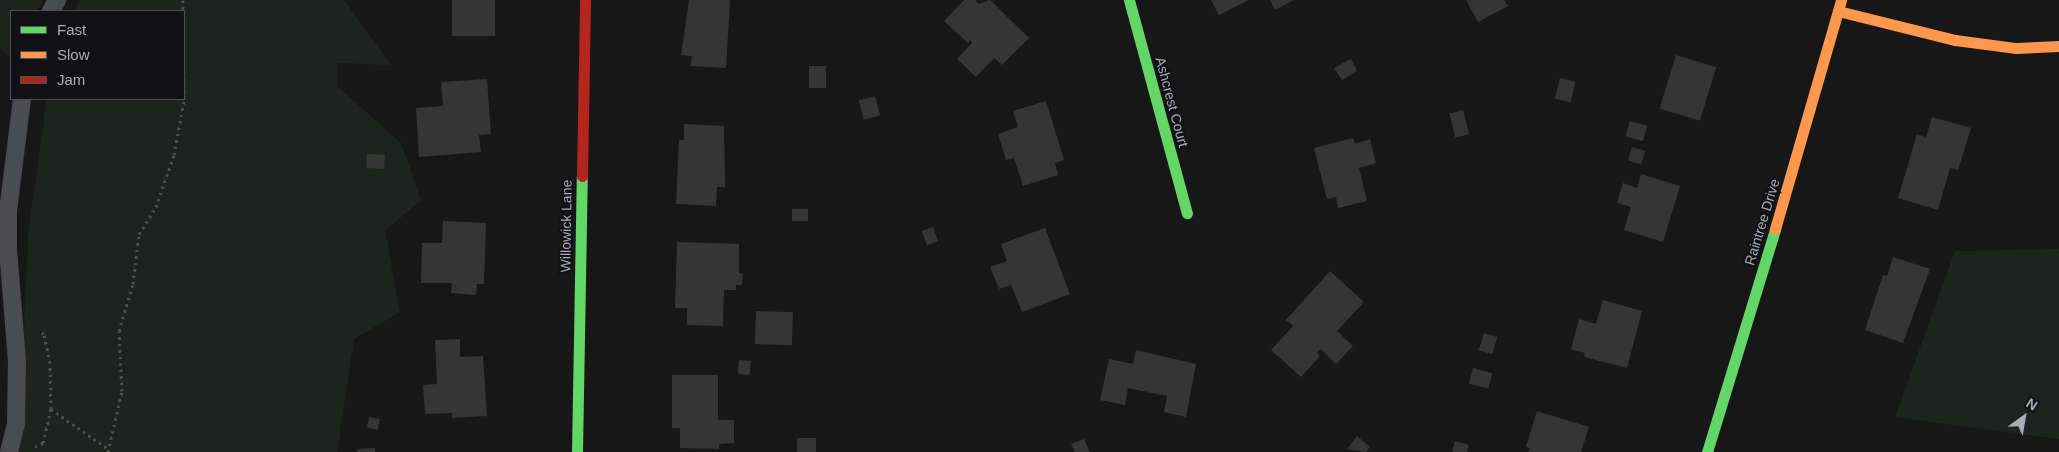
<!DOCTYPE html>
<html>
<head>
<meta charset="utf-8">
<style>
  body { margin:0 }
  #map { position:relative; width:2059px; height:452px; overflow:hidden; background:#171717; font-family:Helvetica,sans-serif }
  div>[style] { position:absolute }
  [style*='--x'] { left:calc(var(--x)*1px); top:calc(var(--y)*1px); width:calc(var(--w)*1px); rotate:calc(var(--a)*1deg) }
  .green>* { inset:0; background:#1d241e }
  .building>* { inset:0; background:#353536; transform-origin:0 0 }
  .path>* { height:3px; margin-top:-1.5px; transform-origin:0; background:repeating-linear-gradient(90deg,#4d4e52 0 2.5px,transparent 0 6.5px) }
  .lane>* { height:18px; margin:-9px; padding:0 9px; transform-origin:9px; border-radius:9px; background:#4b4c50 }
  .fast>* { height:11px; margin:-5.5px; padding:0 5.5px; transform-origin:5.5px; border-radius:5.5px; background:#63d668 }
  .slow>* { height:11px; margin:-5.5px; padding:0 5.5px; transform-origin:5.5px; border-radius:5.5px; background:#ff974d }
  .jam>* { height:11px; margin:-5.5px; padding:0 5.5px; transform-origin:5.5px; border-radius:5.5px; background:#b3261e }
  span { translate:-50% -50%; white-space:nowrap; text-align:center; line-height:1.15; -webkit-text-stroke:4px #111113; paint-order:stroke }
  .street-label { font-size:14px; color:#a8adb8 }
  .legend { position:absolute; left:10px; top:10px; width:175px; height:90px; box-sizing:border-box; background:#111113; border:1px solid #4d4f55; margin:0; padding:6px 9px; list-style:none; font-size:15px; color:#a8adb8 }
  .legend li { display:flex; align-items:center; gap:10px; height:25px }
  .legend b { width:25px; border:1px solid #4d4f55 }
  .north { position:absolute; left:1999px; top:392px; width:50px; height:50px; -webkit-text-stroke:4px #111113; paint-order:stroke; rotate:32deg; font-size:14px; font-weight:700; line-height:20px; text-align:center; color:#a8adb8 }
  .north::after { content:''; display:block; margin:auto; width:18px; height:22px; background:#a8adb8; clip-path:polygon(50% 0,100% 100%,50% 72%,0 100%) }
</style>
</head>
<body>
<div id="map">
  <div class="green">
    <i style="clip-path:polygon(0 0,43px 0,37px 11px,11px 11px,11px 58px,0 48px)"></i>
    <i style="clip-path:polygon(80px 0,344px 0,391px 65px,338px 63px,337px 86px,401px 143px,421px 200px,385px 231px,400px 312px,354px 339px,337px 452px,19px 452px,28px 234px,47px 99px,184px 99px,184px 11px,74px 11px)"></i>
    <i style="clip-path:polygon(2059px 249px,2059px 439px,1895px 417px,1955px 251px)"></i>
  </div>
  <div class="building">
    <i style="left:452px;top:0;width:43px;height:36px"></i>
    <i style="clip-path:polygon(689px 0,730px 0,726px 68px,691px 66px,692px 56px,681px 55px)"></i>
    <i style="clip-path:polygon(964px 0,975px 0,979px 4px,990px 0,1029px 38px,1002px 65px,994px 58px,976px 77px,957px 59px,972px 43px,970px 40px,968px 43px,944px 21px)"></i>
    <i style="clip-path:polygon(1211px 0,1249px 0,1219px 15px)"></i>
    <i style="clip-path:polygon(1270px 0,1294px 0,1275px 10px)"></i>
    <i style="clip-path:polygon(1466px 0,1504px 0,1508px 6px,1478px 22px)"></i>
    <i style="left:1676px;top:55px;width:42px;height:56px;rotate:17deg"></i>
    <i style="clip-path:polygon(1351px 59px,1357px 71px,1342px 80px,1334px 68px)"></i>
    <i style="left:809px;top:66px;width:17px;height:22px"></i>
    <i style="left:1560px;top:78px;width:16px;height:21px;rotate:14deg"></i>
    <i style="clip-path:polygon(487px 79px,491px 134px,479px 135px,481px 152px,419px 157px,416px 108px,443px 106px,441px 82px)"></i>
    <i style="left:875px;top:96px;width:20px;height:17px;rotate:75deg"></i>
    <i style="clip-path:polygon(1046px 101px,1064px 160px,1055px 163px,1058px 175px,1023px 186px,1014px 158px,1006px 160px,998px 134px,1018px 127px,1013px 111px)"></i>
    <i style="left:1463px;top:110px;width:25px;height:14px;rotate:76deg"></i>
    <i style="clip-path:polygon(1932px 117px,1971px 128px,1958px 170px,1950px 168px,1938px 210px,1898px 198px,1917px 134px,1926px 137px)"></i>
    <i style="left:1630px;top:121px;width:18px;height:16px;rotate:16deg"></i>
    <i style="clip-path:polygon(684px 124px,724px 126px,725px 187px,717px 187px,716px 206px,676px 204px,679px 140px,684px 140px)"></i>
    <i style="clip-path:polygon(1353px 138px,1355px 144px,1370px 139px,1376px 163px,1359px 168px,1367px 201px,1338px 208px,1336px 197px,1327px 199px,1314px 148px)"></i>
    <i style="left:1632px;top:147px;width:14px;height:14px;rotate:17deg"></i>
    <i style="left:367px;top:154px;width:18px;height:14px;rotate:3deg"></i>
    <i style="clip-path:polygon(1641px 174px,1680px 186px,1663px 242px,1624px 230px,1631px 207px,1617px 203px,1623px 183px,1637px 188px)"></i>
    <i style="left:808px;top:209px;width:12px;height:16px;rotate:90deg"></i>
    <i style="clip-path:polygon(443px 221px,486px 223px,484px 284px,477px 284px,476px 295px,451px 293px,452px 283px,421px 283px,422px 243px,442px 243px)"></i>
    <i style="left:933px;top:227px;width:15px;height:12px;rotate:70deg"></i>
    <i style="clip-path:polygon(1045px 228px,1070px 294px,1022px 312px,1011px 285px,999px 289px,990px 267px,1007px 261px,1001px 244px)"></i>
    <i style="clip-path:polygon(677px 242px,739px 244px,739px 274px,743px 273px,742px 285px,736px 285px,736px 290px,724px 290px,723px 326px,687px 325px,687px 308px,675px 308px)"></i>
    <i style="clip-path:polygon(1893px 257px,1930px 269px,1903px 343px,1865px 330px,1883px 275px,1887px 276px)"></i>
    <i style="clip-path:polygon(1330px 271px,1364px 302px,1337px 331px,1353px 346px,1336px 364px,1321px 349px,1317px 353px,1320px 356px,1301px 377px,1271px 350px,1293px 326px,1286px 320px)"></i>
    <i style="clip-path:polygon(1603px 300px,1642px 311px,1627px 368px,1584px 357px,1585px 353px,1571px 349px,1579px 319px,1596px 324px)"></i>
    <i style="left:756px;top:311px;width:37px;height:33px;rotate:2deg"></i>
    <i style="left:1484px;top:333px;width:14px;height:18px;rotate:17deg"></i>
    <i style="clip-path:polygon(460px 339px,460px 357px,483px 356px,487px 416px,452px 418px,452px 413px,425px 414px,423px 385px,437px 384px,435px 340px)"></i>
    <i style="clip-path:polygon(1136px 350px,1196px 364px,1186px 417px,1164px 412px,1167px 396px,1128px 388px,1125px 405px,1100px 400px,1109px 359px,1133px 364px)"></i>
    <i style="left:739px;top:360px;width:12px;height:14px;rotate:5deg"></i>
    <i style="left:1473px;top:368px;width:20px;height:16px;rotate:15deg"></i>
    <i style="clip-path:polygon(672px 375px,718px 375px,718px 420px,734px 420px,734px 443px,719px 444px,719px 449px,680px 448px,680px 428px,672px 428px)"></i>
    <i style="clip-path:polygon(1537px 411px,1589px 427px,1581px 452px,1528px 452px,1530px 448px,1526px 447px)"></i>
    <i style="left:369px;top:417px;width:11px;height:11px;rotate:10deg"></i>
    <i style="clip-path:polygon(1357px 436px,1370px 447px,1366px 452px,1347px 449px)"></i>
    <i style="left:797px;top:438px;width:19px;height:14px"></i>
    <i style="clip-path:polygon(1084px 439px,1090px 452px,1075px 452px,1071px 444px)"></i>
    <i style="clip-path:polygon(1455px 441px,1469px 445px,1467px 452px,1452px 452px)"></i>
    <i style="clip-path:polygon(375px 448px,375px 452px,358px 452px,357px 449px)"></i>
  </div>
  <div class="path">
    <i style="--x:51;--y:409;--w:70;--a:35.1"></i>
    <i style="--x:35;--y:447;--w:9;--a:-27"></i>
    <i style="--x:43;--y:443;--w:35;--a:-77"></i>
    <i style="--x:51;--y:409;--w:46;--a:-91.2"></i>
    <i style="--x:50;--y:363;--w:30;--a:-102"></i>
    <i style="--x:44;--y:334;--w:4;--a:-153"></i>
    <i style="--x:108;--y:452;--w:63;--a:-77.1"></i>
    <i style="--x:122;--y:391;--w:60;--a:-92.9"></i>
    <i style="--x:119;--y:331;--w:49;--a:-73.4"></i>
    <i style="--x:133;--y:284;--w:50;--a:-83.2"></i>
    <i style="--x:139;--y:234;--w:32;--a:-58"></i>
    <i style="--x:156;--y:207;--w:55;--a:-70.9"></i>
    <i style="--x:174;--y:155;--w:56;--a:-79.7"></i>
    <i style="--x:184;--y:100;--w:100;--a:-90.6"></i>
  </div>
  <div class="lane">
    <i style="--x:51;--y:11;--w:13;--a:-61"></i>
    <i style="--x:9;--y:452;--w:30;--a:-76"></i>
    <i style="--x:16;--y:423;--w:62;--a:-89.1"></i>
    <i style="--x:17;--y:361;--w:111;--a:-94.6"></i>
    <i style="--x:8;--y:250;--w:39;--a:-90"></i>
    <i style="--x:8;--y:211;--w:113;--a:-82.9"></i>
  </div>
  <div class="fast">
    <i style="--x:1129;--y:0;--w:221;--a:74.8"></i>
    <i style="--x:577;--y:452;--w:276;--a:-89"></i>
    <i style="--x:1707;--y:452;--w:233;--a:-73"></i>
  </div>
  <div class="slow">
    <i style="--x:1838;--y:11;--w:121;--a:13.9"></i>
    <i style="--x:1955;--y:40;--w:62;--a:7.5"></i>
    <i style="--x:2016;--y:48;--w:43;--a:-2.7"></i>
    <i style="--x:1775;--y:229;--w:238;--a:-73.9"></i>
  </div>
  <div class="jam">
    <i style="--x:582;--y:176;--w:176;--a:-89"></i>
  </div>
  <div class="street-label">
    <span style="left:1172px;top:102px;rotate:75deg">Ashcrest Court</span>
    <span style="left:1762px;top:222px;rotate:-73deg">Raintree Drive</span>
    <span style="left:566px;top:226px;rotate:-89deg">Willowick Lane</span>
  </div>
  <ul class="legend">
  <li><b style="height:6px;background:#63d668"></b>Fast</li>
  <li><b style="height:6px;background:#ff974d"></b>Slow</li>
  <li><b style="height:6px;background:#b3261e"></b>Jam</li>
  </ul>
  <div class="north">N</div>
</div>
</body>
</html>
